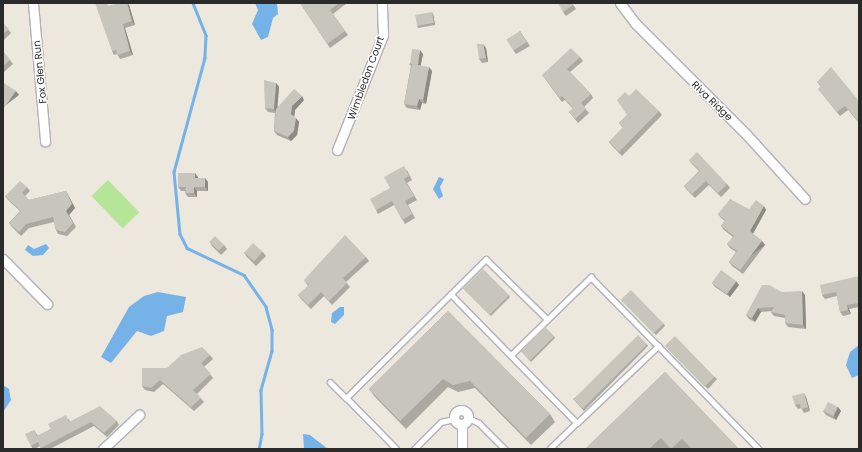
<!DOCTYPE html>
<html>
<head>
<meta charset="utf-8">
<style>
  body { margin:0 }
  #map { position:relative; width:862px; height:452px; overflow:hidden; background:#ece8dd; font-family:Poppins,sans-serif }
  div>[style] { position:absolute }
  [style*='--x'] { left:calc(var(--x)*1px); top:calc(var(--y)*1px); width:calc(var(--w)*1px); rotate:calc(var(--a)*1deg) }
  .pitch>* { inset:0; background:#b5e698; transform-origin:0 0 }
  .water>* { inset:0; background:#75b2e8 }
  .stream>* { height:2.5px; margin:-1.25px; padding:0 1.25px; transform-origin:1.25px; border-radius:1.25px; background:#75b2e8 }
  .roads { filter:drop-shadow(1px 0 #b1b0bd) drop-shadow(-1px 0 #b1b0bd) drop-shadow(0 1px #b1b0bd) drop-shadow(0 -1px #b1b0bd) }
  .service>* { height:4.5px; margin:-2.25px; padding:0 2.25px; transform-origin:2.25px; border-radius:2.25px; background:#fff }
  .minor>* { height:9px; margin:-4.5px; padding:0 4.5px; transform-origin:4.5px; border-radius:4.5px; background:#fff }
  .minor>.ring { margin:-4.5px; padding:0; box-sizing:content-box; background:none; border:9px solid #fff; border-radius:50% }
  .wall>* { inset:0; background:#aba9a2 }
  .shaded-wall>* { inset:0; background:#8b8a84; transform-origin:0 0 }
  .building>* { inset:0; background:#c7c5bc; transform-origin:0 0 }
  span { translate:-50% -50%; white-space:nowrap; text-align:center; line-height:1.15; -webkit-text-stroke:3px #fff; paint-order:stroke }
  .street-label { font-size:10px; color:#2a2a2a }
  .frame { position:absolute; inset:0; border:4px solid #2a2a2a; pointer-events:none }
</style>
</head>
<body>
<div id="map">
  <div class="pitch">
    <i style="left:108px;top:180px;width:45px;height:23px;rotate:46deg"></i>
  </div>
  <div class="water">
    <i style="clip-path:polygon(255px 3px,277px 3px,278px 14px,273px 18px,268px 37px,261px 40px,252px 24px,258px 10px)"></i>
    <i style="clip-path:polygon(439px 177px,444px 179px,440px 187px,443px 196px,439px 199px,433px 189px)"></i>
    <i style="clip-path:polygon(46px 244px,49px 248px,43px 255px,33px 256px,25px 250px,28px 245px,34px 249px)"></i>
    <i style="clip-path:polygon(158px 292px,186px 297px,183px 312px,167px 316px,164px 331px,151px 336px,137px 331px,111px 363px,101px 357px,129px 307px,144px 296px)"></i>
    <i style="clip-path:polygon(340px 307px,344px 307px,344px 315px,335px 324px,331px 322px,332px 313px)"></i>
    <i style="clip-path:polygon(859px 345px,859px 375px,852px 378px,846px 365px,850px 352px)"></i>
    <i style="clip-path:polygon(3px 385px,9px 389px,11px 400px,3px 412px)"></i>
    <i style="clip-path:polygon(303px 434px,310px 435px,328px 449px,304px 449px)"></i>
  </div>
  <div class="stream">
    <i style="--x:193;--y:3;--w:35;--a:68"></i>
    <i style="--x:206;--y:36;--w:22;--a:93"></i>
    <i style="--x:205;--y:58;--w:118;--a:105.2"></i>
    <i style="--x:174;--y:172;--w:62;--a:84.5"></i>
    <i style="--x:180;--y:234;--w:16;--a:63"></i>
    <i style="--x:187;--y:248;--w:63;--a:25.3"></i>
    <i style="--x:244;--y:275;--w:39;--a:55"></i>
    <i style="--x:266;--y:307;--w:24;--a:75"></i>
    <i style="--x:272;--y:330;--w:21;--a:90"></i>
    <i style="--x:272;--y:351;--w:41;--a:105.8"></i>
    <i style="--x:261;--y:390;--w:44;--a:88.7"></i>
    <i style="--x:262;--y:434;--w:15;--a:101"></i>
  </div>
  <div class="roads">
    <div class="service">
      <i style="--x:451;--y:294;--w:180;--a:45.7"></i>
      <i style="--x:577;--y:423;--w:37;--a:136"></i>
      <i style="--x:511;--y:355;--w:112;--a:-44.3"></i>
      <i style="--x:591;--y:277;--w:240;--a:45.7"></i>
      <i style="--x:330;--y:382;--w:23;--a:45"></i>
      <i style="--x:468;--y:418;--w:12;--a:24"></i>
      <i style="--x:479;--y:423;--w:37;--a:45"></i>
      <i style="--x:577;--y:423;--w:112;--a:-43.5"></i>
      <i style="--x:396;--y:449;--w:71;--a:-134.4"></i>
      <i style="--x:346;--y:398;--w:197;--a:-44.8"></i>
      <i style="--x:486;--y:259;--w:86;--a:44.5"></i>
      <i style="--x:414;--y:449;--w:38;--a:-45"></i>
      <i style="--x:441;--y:422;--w:13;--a:-13"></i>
    </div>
    <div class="minor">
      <i style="--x:33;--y:3;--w:139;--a:85"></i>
      <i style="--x:620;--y:3;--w:25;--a:53"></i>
      <i style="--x:635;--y:23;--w:158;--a:45"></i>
      <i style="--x:747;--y:135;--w:86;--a:47.8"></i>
      <i style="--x:337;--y:150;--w:124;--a:-68.2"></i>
      <i style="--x:383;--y:35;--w:32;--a:-92"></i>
      <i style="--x:3;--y:259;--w:63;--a:45.6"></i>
      <i class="ring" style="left:454px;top:410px;width:5px;height:5px"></i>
      <i style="--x:462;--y:424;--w:25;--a:90"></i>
      <i style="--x:103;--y:449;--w:50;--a:-43.4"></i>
    </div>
  </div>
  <div class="wall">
    <i style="clip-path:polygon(300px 3px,347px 3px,333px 14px,348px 35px,330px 48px)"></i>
    <i style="clip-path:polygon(572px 3px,576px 9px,566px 16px,563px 12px)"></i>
    <i style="clip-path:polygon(129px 5px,135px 25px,125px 28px,133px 55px,120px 59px,117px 54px,114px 55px,112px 51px,109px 6px)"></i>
    <i style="clip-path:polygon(433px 14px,435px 25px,418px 28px,417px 26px)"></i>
    <i style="clip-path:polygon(3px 23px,11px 33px,3px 41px)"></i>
    <i style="clip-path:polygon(520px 31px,530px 46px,516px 54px,513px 50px)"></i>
    <i style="clip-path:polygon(486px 48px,488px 62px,482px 63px,479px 59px)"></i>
    <i style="clip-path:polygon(3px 51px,13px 64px,4px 72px,3px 72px)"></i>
    <i style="clip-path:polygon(423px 54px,420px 66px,432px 71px,426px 104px,422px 103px,420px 110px,407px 108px,404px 104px,411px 66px,409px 64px)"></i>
    <i style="clip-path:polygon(580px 57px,583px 61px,570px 72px,591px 94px,593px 98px,584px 107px,589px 113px,578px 123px,569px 112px,573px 109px,565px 100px,562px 102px,542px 75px)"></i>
    <i style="clip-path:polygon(817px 82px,859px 101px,859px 123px,848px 110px,840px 116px,818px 89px,821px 87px)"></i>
    <i style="clip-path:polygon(276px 83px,279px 87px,277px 107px,304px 100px,295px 110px,294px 117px,299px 122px,297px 135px,291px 141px,277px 135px,274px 131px,275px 113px,268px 112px,265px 108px)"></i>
    <i style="clip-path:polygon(629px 96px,659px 111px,662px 115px,622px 156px,612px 146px,609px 142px,623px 128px,619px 123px,627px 115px)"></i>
    <i style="clip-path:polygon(689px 160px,727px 184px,730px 188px,721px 197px,709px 185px,695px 198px,687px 190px,684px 186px,699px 171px,692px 164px)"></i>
    <i style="clip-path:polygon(407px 170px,412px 180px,407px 183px,417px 200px,408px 205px,415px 218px,405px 224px,394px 205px,378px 214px,376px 210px,390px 188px)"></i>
    <i style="clip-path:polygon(198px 177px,198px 178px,205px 178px,208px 182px,208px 191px,197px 191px,197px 197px,188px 197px,185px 193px,185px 191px,181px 191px,178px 187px)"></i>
    <i style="clip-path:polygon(27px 187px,30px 191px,25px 196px,29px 200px,66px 191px,75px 208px,69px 215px,76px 227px,67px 236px,58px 234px,56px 230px,54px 222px,29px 228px,21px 236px,12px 227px,9px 223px,20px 211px,8px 200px,5px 196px)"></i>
    <i style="clip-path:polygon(764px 206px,766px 210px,753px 234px,762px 241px,765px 245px,743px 274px,732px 266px,729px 262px,736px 252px,730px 248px,727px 244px,733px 237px,724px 230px,721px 226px,725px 221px,721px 218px,718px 214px,749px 209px)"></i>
    <i style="clip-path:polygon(210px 242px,224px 245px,227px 249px,221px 255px,212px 246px)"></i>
    <i style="clip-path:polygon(244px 252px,263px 252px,266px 256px,256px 266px,246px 256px)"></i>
    <i style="clip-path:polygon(366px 257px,369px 261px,346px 282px,350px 287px,332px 305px,324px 296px,311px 309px,301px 299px,298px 295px,308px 286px,304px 280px)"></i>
    <i style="clip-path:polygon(859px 276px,859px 307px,849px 309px,851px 314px,843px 316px,840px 312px,837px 296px,825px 299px,822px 295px)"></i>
    <i style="clip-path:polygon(712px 283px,739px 285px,730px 297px,715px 287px)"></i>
    <i style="clip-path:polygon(463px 288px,509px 295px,510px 297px,491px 316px)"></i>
    <i style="clip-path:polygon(782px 292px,805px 295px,806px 329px,788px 327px,785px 323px,785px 318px,774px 316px,771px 312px,772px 311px,761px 312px,755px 322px,749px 319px,746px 315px)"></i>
    <i style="clip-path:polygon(621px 300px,664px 324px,665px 326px,656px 335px)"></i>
    <i style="clip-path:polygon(448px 311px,550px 414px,555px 422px,531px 445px,475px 388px,458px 392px,448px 387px,406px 429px,375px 397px,369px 389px)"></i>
    <i style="clip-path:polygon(554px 336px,555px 338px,531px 362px,521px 351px)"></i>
    <i style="clip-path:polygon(647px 344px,648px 346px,584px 411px,575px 401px,573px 399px)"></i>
    <i style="clip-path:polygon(665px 346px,715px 377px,717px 379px,708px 389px)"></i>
    <i style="clip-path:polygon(210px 355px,213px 359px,204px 367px,213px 378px,197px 394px,204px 402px,194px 411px,163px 384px,154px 392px,145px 390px,142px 386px,167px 368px)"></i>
    <i style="clip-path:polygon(665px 372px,739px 449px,585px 449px)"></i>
    <i style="clip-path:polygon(806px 397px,810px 411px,804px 413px,801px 408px,798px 409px,795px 405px)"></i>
    <i style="clip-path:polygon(838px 407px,841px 411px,836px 420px,826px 415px,823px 411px)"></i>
    <i style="clip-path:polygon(69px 419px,70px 422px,117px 421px,119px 425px,107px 437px,94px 426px,50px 449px,41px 449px,40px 446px,35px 449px,33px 449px,31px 446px,34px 430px,38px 436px)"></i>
  </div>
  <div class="shaded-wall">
    <i style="clip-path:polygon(127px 3px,128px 3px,129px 5px,135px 25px,132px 21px)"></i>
    <i style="clip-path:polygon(432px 12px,433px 14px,435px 25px,434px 23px)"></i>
    <i style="clip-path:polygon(123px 24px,125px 28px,133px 55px,130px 51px)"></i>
    <i style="clip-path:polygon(483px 44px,486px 48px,488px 62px,486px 58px)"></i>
    <i style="clip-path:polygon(420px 50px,423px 54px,420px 69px,417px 65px)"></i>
    <i style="clip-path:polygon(429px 67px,432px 71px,426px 104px,423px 100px)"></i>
    <i style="clip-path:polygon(276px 83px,279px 87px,277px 113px,274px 109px)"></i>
    <i style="left:16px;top:91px;width:5px;height:21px;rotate:53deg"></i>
    <i style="clip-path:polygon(302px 96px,304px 100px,295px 110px,294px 118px,291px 114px,292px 106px)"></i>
    <i style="clip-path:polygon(419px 99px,422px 103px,420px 110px,417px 106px)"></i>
    <i style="clip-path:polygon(296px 118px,299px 122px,297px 135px,291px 141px,288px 137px)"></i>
    <i style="clip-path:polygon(195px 173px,198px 177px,198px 182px,195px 178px)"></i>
    <i style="clip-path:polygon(205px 178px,208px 182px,208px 191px,205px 187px)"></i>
    <i style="clip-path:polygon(194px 187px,197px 191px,197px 197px,194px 193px)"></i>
    <i style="clip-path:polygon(66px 191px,75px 208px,69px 215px,76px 227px,66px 211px)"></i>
    <i style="clip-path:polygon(764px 206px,766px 210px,752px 235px,750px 231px)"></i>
    <i style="left:762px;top:241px;width:5px;height:36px;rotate:53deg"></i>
    <i style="clip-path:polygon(736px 281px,739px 285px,730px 297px,727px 293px)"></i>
    <i style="clip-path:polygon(802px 291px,805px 295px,806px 329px,803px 325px)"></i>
    <i style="clip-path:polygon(847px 305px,849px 309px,851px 314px,848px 310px)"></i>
    <i style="clip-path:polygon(758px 308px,761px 312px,755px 322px,752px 318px)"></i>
    <i style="clip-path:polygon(804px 393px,806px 397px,810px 411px,808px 407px)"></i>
    <i style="clip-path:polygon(838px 407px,841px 411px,836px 420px,834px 416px)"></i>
  </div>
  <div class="building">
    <i style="clip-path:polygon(95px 3px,107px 3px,108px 6px,119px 3px,127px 3px,132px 21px,123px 24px,130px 51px,117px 55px,116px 50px,112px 51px)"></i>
    <i style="clip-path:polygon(300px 3px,339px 3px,330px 10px,345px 31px,327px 44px)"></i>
    <i style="clip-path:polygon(558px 3px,572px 3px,573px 5px,563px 12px)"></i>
    <i style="left:432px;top:12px;width:11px;height:17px;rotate:80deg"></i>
    <i style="clip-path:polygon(3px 23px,9px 29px,3px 34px)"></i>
    <i style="left:520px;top:31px;width:13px;height:16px;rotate:58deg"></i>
    <i style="clip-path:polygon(477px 44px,483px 44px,486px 58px,479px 59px)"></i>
    <i style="clip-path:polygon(571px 48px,580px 57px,567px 69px,591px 94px,581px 103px,586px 109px,575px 119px,569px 112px,573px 108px,562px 96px,560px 98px,542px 75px)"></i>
    <i style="left:412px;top:49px;width:8px;height:15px;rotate:7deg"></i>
    <i style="clip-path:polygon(3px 51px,10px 60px,3px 66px)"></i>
    <i style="clip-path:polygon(412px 64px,429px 67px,423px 100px,419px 99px,417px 106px,404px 104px)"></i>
    <i style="clip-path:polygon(831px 67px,859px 101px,859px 122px,845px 106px,837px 112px,818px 89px,821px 86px,817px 82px)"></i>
    <i style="clip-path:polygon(264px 80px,276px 83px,274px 109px,265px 108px)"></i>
    <i style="clip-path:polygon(4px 83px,16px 91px,4px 108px,3px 108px,3px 84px)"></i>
    <i style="clip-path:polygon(294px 89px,302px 96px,292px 106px,291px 114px,296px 118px,294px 131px,288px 137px,274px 131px,276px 109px)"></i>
    <i style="clip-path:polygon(636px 89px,659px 111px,619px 152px,609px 142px,623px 127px,619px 123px,627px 115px,617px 100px,625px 92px,629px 96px)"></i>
    <i style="clip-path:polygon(697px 152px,727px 184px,718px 193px,706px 181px,692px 194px,684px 186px,700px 171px,689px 160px)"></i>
    <i style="clip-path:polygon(404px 166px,409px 176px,404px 179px,414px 196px,405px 201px,412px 214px,402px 220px,392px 201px,376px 210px,370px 199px,390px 188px,384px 177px)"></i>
    <i style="clip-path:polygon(178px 173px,195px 173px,195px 178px,205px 178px,205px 187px,194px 187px,194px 193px,185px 193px,186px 187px,178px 187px)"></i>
    <i style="clip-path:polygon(20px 181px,27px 187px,22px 193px,29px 200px,66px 191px,72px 204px,66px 211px,73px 223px,65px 232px,56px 230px,53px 217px,26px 224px,19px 232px,9px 223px,21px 211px,5px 196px)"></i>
    <i style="clip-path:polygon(730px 199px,749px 209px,756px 200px,764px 206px,750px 231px,762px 241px,740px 270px,729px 262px,737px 251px,727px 244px,734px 236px,721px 226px,725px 220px,718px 214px)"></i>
    <i style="clip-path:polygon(345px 235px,366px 257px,343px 278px,347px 283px,329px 301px,321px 292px,308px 305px,298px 295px,309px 285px,304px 280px)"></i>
    <i style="left:215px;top:236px;width:13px;height:8px;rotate:45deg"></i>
    <i style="left:253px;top:243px;width:13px;height:13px;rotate:42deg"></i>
    <i style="left:483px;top:269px;width:37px;height:28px;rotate:45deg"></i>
    <i style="left:721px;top:270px;width:19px;height:16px;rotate:36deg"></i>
    <i style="clip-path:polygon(859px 276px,859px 303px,847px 305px,848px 310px,840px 312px,836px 292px,822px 295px,820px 285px)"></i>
    <i style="clip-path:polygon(762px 285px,769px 285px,782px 292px,802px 291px,803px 325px,785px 323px,785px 315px,771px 312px,774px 307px,758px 308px,752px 318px,746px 315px)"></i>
    <i style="left:631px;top:290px;width:47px;height:14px;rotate:46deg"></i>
    <i style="clip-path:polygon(448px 311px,550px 414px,526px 438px,470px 381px,453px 385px,443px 379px,400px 421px,369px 389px)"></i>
    <i style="left:545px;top:327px;width:13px;height:34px;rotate:45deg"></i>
    <i style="left:638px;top:335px;width:13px;height:91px;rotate:45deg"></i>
    <i style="left:675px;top:336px;width:57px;height:14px;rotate:46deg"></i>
    <i style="clip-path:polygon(202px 347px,210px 355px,201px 363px,211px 374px,193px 390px,201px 398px,191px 407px,160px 380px,151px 388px,142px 386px,142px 368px,167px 368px,181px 355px)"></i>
    <i style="clip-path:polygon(665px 372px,739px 449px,692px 449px,682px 439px,671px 449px,661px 438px,649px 449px,585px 449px)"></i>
    <i style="clip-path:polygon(804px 393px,808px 407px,801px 409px,800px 404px,795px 405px,792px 396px)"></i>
    <i style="left:828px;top:402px;width:11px;height:10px;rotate:27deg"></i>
    <i style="clip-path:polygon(100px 406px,117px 421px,104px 433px,91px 422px,41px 448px,38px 442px,31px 446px,25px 434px,34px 430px,37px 436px,51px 429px,48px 424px,66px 415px,69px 422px)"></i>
  </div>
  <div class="street-label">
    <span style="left:40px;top:72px;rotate:-96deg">Fox Glen Run</span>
    <span style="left:366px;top:78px;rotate:-70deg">Wimbledon Court</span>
    <span style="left:712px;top:101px;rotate:44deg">Riva Ridge</span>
  </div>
  <div class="frame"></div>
</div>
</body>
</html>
